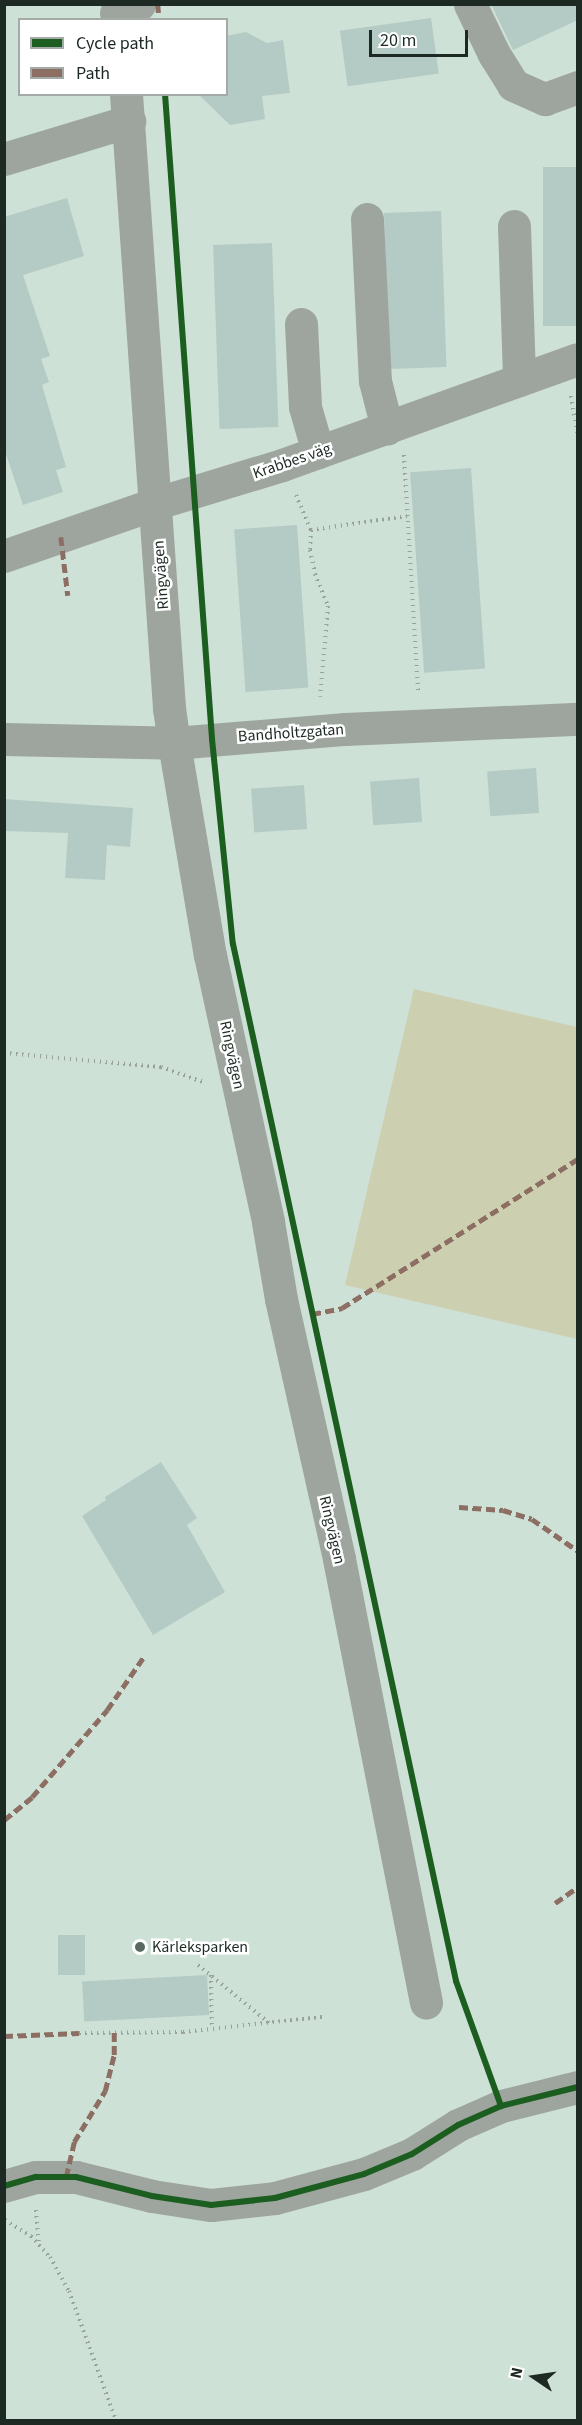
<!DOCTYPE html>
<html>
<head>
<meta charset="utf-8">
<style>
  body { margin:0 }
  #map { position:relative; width:582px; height:2425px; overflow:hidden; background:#cee1d7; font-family:"Source Sans 3",sans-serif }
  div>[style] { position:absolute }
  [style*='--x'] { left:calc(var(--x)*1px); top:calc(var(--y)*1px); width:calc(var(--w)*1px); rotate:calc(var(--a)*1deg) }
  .green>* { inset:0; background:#cdcfb1 }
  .building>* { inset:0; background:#b4cac5; transform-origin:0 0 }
  .path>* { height:4px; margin-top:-2px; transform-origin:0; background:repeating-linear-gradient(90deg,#98a19b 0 1.5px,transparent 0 6px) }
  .minor>* { height:33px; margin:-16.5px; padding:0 16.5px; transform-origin:16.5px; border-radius:16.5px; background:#9ea59f }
  .quiet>* { height:4.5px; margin-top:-2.25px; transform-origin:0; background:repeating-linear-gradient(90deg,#8d6e63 0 9px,transparent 0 13.5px) }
  .cycleway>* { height:6px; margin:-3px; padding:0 3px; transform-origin:3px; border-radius:3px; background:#1b5e20 }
  .dots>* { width:16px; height:16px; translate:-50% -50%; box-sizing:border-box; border:3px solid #fff; border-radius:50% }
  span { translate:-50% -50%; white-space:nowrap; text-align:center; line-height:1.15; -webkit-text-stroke:5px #fff; paint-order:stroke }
  .street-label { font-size:16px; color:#1c2a23 }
  .poi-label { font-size:16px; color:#1c2a23 }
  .left { translate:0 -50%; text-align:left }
  .frame { position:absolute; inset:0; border:6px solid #1c2a23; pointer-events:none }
  .legend { position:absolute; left:18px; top:18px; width:210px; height:78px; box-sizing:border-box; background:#fff; border:2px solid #a4aaa7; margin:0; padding:8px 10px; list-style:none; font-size:18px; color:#1c2a23 }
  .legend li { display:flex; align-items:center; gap:12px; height:30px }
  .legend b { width:30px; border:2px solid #a4aaa7 }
  .north { position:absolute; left:504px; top:2347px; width:60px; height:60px; -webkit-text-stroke:4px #fff; paint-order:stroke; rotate:283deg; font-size:16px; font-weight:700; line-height:24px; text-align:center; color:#1c2a23 }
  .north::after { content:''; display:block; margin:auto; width:21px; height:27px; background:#1c2a23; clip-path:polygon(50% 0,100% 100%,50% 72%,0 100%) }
  .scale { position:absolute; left:369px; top:30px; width:99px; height:27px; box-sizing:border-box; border:3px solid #1c2a23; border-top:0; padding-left:8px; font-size:18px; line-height:21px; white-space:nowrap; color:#1c2a23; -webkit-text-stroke:4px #fff; paint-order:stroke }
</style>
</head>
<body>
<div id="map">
  <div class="green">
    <i style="clip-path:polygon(414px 989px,577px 1027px,577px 1339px,345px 1285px)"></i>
  </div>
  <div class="building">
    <i style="clip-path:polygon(491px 4px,578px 4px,578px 20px,513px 50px)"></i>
    <i style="left:431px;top:18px;width:56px;height:92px;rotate:82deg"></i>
    <i style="clip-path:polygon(246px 32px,267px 43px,283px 40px,290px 93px,262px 96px,265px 119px,230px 125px,198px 94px,226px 94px,226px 36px)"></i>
    <i style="left:543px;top:167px;width:35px;height:159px"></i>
    <i style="clip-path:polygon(67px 198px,84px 256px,23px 275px,50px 356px,41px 359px,49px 382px,42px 385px,66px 467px,56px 470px,63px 492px,23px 505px,4px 448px,4px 217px)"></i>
    <i style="left:441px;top:211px;width:156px;height:57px;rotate:88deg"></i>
    <i style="left:272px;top:243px;width:184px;height:59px;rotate:88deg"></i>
    <i style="left:471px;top:468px;width:201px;height:61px;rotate:86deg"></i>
    <i style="left:297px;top:525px;width:163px;height:63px;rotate:86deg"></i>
    <i style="left:536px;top:768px;width:45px;height:49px;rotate:86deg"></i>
    <i style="left:419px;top:778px;width:44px;height:49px;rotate:86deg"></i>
    <i style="left:304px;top:785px;width:44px;height:53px;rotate:86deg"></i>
    <i style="clip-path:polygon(4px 799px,133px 808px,130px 847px,107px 845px,105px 880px,65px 878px,68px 833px,4px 831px)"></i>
    <i style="clip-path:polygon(161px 1462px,197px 1518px,187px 1525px,225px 1592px,153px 1635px,82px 1516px,106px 1500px,105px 1497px)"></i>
    <i style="left:58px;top:1935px;width:27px;height:40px"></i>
    <i style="left:207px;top:1975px;width:40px;height:125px;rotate:87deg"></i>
  </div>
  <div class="path">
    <i style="--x:571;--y:396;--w:42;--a:80.3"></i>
    <i style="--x:404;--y:455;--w:237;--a:86.6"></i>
    <i style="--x:296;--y:495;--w:38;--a:67"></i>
    <i style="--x:311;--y:530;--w:20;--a:93"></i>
    <i style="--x:310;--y:550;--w:25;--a:78"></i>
    <i style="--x:315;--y:574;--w:35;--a:68"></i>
    <i style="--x:328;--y:606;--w:91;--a:95"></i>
    <i style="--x:311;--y:530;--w:97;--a:-8.3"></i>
    <i style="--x:4;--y:1053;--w:158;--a:5.1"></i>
    <i style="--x:161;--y:1067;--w:45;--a:19.7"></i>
    <i style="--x:198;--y:1965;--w:92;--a:39.2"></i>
    <i style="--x:211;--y:1975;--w:53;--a:88.9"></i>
    <i style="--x:79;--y:2033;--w:104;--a:-0.6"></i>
    <i style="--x:183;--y:2032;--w:140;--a:-6.2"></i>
    <i style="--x:36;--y:2210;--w:34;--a:85"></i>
    <i style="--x:5;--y:2220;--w:31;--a:32"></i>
    <i style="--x:31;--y:2236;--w:28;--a:48"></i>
    <i style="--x:50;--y:2257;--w:39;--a:61"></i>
    <i style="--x:69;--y:2291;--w:137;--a:70"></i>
  </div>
  <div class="minor">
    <i style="--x:470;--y:4;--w:55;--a:64.4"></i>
    <i style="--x:494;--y:54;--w:36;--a:58"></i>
    <i style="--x:513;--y:85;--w:35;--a:24"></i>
    <i style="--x:545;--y:99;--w:35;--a:-20"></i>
    <i style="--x:116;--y:13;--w:25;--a:-21"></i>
    <i style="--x:126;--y:94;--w:616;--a:85.99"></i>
    <i style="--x:169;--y:708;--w:35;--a:82"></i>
    <i style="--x:174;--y:743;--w:215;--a:80.4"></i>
    <i style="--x:210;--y:955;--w:273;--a:77.7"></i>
    <i style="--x:268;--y:1222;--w:78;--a:80.4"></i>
    <i style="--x:281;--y:1299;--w:266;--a:77.4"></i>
    <i style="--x:339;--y:1559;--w:452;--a:78.9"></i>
    <i style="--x:4;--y:159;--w:131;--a:-16.9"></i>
    <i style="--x:367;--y:219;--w:162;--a:87.2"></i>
    <i style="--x:375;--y:381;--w:49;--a:75.7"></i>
    <i style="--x:514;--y:226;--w:154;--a:88.1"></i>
    <i style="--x:301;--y:324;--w:83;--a:87.2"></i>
    <i style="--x:305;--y:407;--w:47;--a:73.9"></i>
    <i style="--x:4;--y:556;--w:162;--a:-19.1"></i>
    <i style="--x:157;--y:503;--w:131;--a:-16.9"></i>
    <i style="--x:282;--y:465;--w:314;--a:-19.7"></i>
    <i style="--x:4;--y:739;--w:170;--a:1.3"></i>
    <i style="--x:174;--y:743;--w:172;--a:-4.7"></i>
    <i style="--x:345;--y:729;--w:233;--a:-2.5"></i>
    <i style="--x:4;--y:2186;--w:33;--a:-16"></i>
    <i style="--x:36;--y:2177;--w:40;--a:0"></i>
    <i style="--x:76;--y:2177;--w:78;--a:14"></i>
    <i style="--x:152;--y:2196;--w:60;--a:8.7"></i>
    <i style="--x:211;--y:2205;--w:64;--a:-6.2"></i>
    <i style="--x:275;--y:2198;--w:92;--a:-15.1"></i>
    <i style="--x:364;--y:2174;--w:52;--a:-22.6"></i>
    <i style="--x:412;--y:2154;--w:54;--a:-32.2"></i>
    <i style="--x:458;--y:2125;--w:47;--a:-23.8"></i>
    <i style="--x:501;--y:2106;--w:79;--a:-13.9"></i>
  </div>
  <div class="quiet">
    <i style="--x:158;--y:4;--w:16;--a:86"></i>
    <i style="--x:61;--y:537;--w:59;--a:83.2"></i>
    <i style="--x:312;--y:1314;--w:31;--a:-11"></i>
    <i style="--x:342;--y:1308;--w:279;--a:-32.3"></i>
    <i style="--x:459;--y:1507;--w:44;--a:3.9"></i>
    <i style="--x:503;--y:1510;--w:30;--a:17"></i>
    <i style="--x:532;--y:1519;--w:56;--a:34.8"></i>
    <i style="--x:4;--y:1820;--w:36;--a:-39"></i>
    <i style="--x:32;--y:1797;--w:115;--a:-49.2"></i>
    <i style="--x:107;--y:1710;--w:67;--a:-55.4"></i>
    <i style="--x:555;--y:1903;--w:28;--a:-35"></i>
    <i style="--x:4;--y:2036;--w:75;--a:-2.3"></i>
    <i style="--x:66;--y:2177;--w:36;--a:-77"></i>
    <i style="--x:74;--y:2142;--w:60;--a:-58.7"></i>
    <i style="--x:105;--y:2091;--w:37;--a:-76"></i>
    <i style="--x:114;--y:2055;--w:23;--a:-90"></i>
  </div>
  <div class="cycleway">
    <i style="--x:165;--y:94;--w:647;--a:85.83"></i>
    <i style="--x:212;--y:739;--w:206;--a:84.2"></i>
    <i style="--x:233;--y:944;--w:1061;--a:77.86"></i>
    <i style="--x:456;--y:1981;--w:133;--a:70.2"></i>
    <i style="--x:4;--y:2186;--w:33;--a:-16"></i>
    <i style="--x:36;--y:2177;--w:40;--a:0"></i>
    <i style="--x:76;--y:2177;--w:78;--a:14"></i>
    <i style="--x:152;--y:2196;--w:60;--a:8.7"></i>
    <i style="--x:211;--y:2205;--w:64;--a:-6.2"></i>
    <i style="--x:275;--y:2198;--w:92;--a:-15.1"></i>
    <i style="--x:364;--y:2174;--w:52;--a:-22.6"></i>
    <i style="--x:412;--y:2154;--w:54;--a:-32.2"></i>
    <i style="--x:458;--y:2125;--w:47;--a:-23.8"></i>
    <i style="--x:501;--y:2106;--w:79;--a:-13.9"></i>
  </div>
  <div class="dots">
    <i style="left:140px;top:1947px;background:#5a6a62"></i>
  </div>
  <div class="street-label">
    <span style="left:292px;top:461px;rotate:-19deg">Krabbes väg</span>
    <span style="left:161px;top:575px;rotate:-94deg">Ringvägen</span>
    <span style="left:291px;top:733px;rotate:-4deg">Bandholtzgatan</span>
    <span style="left:232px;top:1055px;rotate:78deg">Ringvägen</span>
    <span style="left:332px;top:1530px;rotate:77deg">Ringvägen</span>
  </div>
  <div class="poi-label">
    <span class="left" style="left:152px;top:1947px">Kärleksparken</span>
  </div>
  <div class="frame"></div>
  <ul class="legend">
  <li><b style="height:8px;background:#1b5e20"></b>Cycle path</li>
  <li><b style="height:8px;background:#8d6e63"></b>Path</li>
  </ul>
  <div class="north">N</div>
  <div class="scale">20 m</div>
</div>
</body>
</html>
